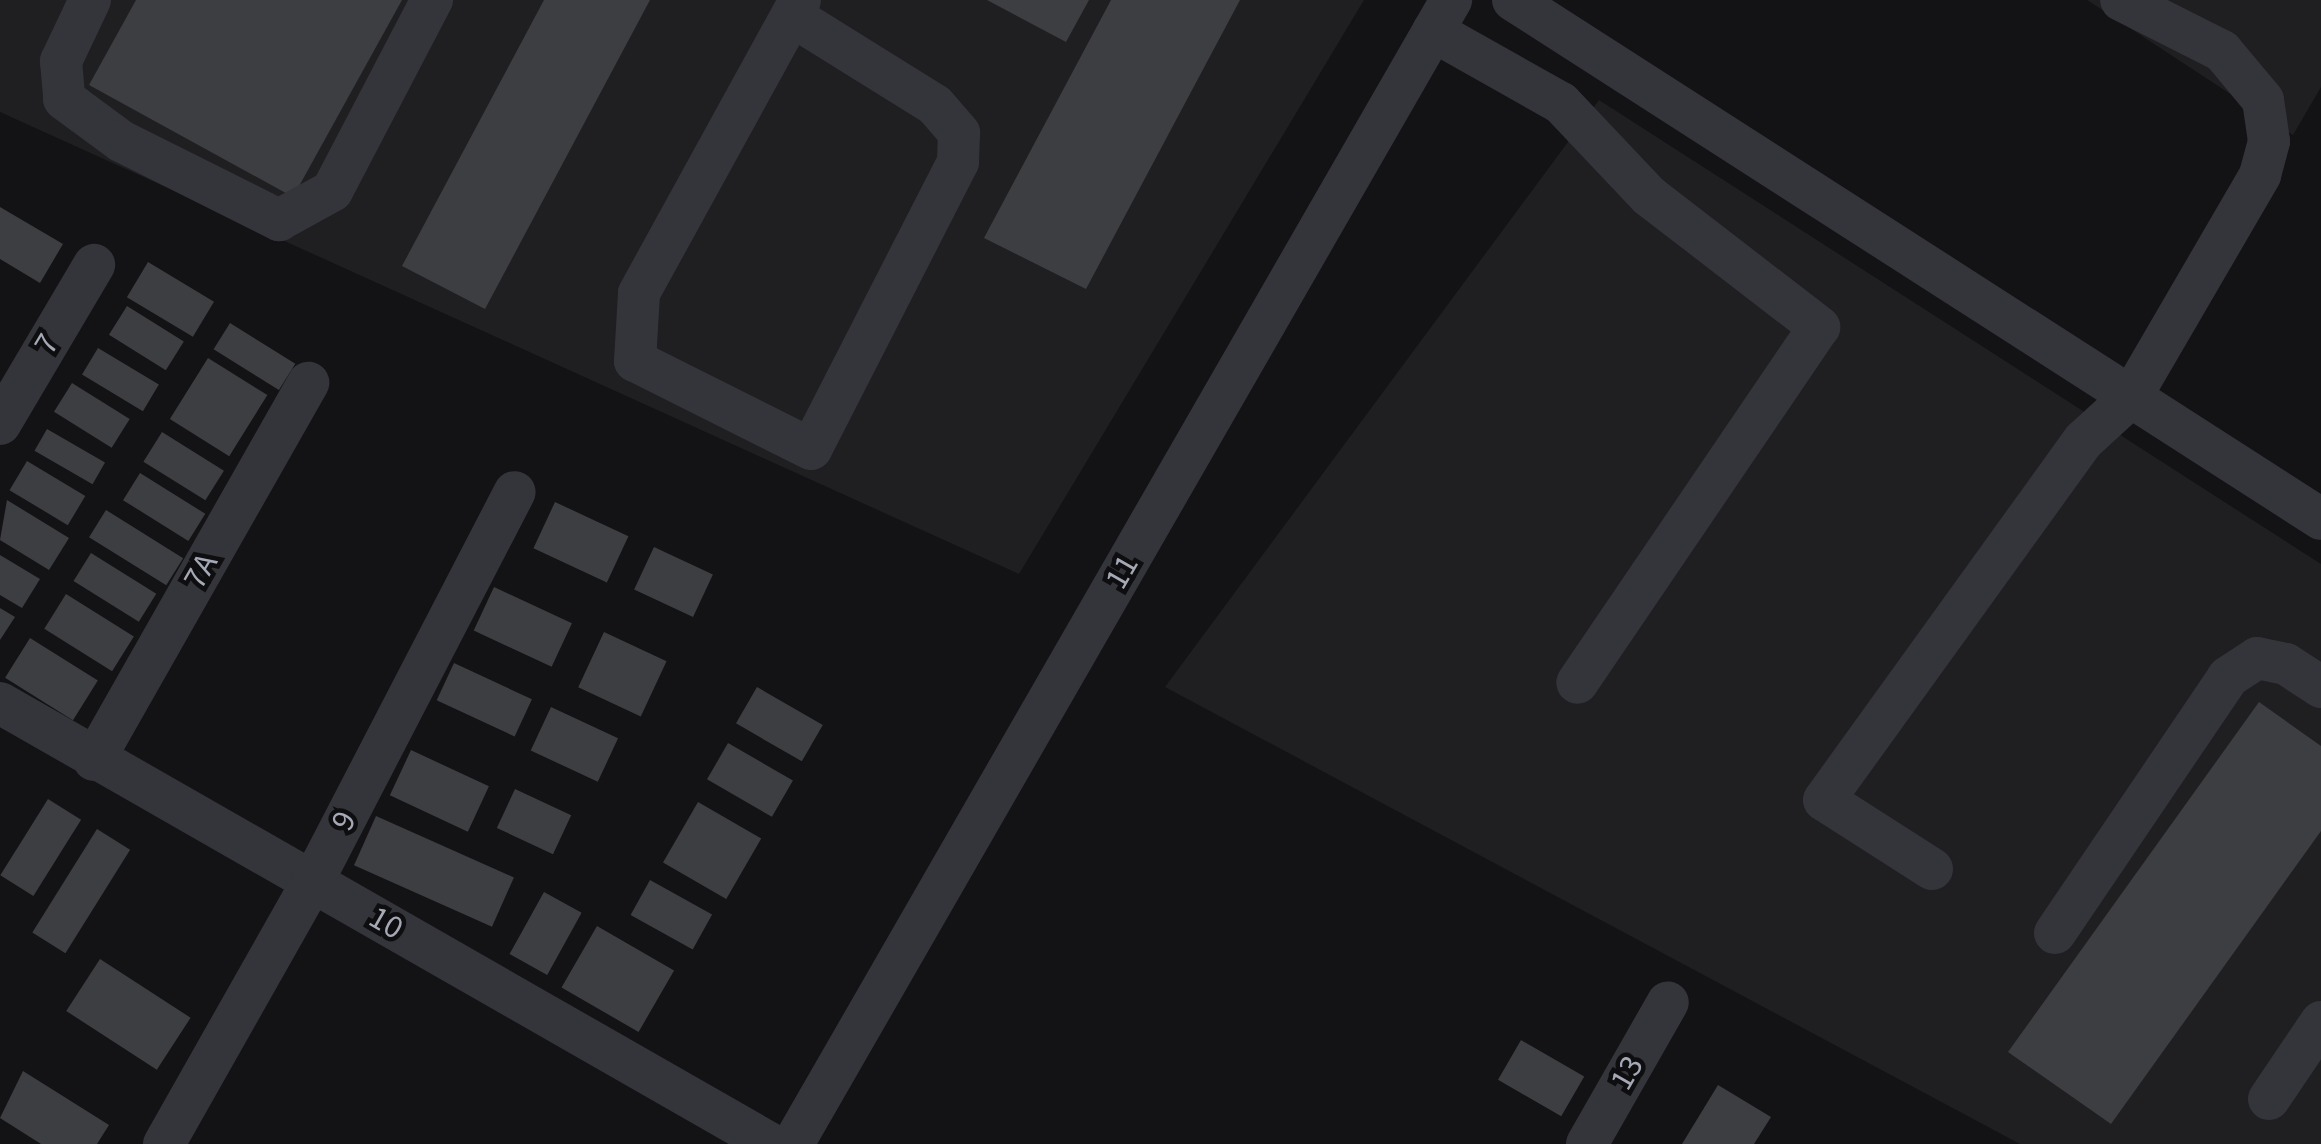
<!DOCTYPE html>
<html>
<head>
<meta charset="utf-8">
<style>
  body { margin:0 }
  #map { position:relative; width:2321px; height:1144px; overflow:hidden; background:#131315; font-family:"Source Sans 3",sans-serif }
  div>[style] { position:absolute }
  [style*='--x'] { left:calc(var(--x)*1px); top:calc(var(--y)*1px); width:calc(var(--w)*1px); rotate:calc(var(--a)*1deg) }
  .built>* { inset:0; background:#1f1f22 }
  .building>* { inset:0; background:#3d3e42; transform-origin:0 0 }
  .minor>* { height:42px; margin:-21px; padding:0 21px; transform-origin:21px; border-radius:21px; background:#34353a }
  span { translate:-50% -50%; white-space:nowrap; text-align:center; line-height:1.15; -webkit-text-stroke:9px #0e0e10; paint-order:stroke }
  .street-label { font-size:33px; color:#a5a9b5 }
</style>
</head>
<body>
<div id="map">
  <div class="built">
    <i style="clip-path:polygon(0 0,1364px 0,1019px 574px,0 112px)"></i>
    <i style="clip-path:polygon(2087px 0,2321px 0,2321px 87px,2293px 135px)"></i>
    <i style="clip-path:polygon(1599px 100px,2321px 564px,2321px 1144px,2020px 1144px,1165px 687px)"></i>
  </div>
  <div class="building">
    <i style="clip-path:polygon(136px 0,402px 0,293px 197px,89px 85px)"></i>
    <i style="clip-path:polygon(544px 0,650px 0,485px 309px,402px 266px)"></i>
    <i style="clip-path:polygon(987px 0,1089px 0,1066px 42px)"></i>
    <i style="clip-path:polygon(1111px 0,1240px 0,1086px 289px,984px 238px)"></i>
    <i style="clip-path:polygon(0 207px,63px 244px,40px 283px,0 259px)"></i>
    <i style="left:148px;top:262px;width:77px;height:41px;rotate:31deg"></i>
    <i style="left:127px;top:306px;width:67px;height:34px;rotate:32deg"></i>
    <i style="left:230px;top:323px;width:77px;height:31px;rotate:32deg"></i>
    <i style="left:98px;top:348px;width:71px;height:31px;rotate:31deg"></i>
    <i style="left:208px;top:358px;width:70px;height:72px;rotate:32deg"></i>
    <i style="left:72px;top:383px;width:68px;height:34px;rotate:32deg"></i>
    <i style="left:47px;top:429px;width:67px;height:25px;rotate:30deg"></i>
    <i style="left:162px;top:432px;width:73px;height:35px;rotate:32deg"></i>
    <i style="left:27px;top:461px;width:68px;height:34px;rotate:31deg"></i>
    <i style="left:140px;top:473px;width:77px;height:32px;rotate:32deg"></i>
    <i style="clip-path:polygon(7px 500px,69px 538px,49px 570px,0 540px)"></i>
    <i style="left:555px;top:502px;width:81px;height:51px;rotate:25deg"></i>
    <i style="left:106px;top:510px;width:91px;height:32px;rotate:32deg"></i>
    <i style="left:654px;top:547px;width:65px;height:47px;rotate:25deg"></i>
    <i style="left:91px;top:553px;width:77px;height:33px;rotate:32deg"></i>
    <i style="clip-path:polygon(0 555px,40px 579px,22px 608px,0 595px)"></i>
    <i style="left:494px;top:587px;width:86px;height:48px;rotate:25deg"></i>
    <i style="left:66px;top:594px;width:80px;height:41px;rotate:32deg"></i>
    <i style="clip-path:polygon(0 608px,15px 617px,0 640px)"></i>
    <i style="left:604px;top:632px;width:69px;height:61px;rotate:25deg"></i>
    <i style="left:30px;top:638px;width:80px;height:47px;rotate:32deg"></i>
    <i style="left:454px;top:663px;width:86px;height:41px;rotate:25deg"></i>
    <i style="left:757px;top:687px;width:76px;height:42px;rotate:30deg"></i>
    <i style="clip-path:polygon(2259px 702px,2321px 746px,2321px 831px,2111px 1124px,2008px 1052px)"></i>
    <i style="left:551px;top:707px;width:74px;height:48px;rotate:25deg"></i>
    <i style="left:728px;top:743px;width:75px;height:42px;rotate:30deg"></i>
    <i style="left:411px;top:750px;width:86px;height:50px;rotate:25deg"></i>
    <i style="left:515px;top:789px;width:62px;height:43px;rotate:25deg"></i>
    <i style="left:48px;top:799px;width:39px;height:90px;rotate:32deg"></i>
    <i style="left:698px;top:802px;width:73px;height:70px;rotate:30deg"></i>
    <i style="left:376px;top:816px;width:151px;height:54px;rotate:24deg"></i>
    <i style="left:97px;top:829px;width:39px;height:122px;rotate:32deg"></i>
    <i style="left:650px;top:880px;width:71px;height:40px;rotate:29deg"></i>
    <i style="left:544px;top:892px;width:43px;height:71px;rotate:29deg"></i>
    <i style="left:597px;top:926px;width:89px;height:71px;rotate:30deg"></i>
    <i style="left:100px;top:959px;width:108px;height:62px;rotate:33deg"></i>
    <i style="left:1521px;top:1040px;width:73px;height:46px;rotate:30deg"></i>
    <i style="clip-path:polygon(23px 1071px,109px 1125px,97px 1144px,41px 1144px,0 1118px)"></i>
    <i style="clip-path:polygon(1718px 1085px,1771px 1117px,1754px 1144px,1682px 1144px)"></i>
  </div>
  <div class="minor">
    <i style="--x:90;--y:0;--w:68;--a:115.4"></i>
    <i style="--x:61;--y:61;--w:38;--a:85"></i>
    <i style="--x:64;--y:99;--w:71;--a:36.4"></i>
    <i style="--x:121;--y:141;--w:177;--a:26.6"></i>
    <i style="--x:279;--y:220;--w:60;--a:-28.7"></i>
    <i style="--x:332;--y:191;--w:216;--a:-62.4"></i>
    <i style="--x:1513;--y:0;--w:960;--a:32.71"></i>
    <i style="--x:792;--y:16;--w:168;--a:31.9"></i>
    <i style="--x:935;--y:105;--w:37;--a:49"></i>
    <i style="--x:959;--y:133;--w:29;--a:92"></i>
    <i style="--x:958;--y:162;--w:322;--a:117.1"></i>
    <i style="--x:811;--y:449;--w:197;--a:-153.4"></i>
    <i style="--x:635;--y:361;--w:68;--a:-86.6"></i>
    <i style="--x:639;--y:293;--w:334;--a:-61.2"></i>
    <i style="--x:1433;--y:31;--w:147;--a:29.4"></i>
    <i style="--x:1561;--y:103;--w:128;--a:46.6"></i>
    <i style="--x:1649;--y:196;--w:215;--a:37.6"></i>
    <i style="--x:1819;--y:327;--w:430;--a:124.2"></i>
    <i style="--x:0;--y:424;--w:185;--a:-59.4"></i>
    <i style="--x:0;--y:703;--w:888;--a:29.77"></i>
    <i style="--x:94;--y:760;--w:434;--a:-60.4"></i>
    <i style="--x:1932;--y:869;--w:128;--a:-147.4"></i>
    <i style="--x:1824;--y:800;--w:444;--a:-54.2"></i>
    <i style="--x:2084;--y:440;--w:64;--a:-42.5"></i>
    <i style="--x:2131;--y:397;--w:257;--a:-59.8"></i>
    <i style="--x:2260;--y:175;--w:35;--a:-75"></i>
    <i style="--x:2269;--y:141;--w:41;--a:-98.3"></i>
    <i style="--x:2263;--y:100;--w:64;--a:-129.9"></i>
    <i style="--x:2222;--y:51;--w:113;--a:-153.2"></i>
    <i style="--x:2055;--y:933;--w:309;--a:-55.9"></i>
    <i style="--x:2228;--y:677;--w:35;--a:-33"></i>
    <i style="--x:2257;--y:658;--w:30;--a:12"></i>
    <i style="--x:2286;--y:664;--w:42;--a:33.3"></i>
    <i style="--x:2269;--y:1099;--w:93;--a:-56"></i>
    <i style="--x:164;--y:1144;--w:302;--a:-60.5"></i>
    <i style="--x:313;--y:881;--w:438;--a:-62.6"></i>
    <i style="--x:793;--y:1144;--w:1320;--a:-60.09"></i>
    <i style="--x:1587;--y:1144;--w:163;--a:-60.3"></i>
  </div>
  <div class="street-label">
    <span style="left:47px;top:344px;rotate:-59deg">7</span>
    <span style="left:201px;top:571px;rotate:-60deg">7A</span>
    <span style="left:1122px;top:572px;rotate:-60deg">11</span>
    <span style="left:344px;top:821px;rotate:-63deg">9</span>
    <span style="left:386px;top:923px;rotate:30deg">10</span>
    <span style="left:1627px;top:1073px;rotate:-60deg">13</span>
  </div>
</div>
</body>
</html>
